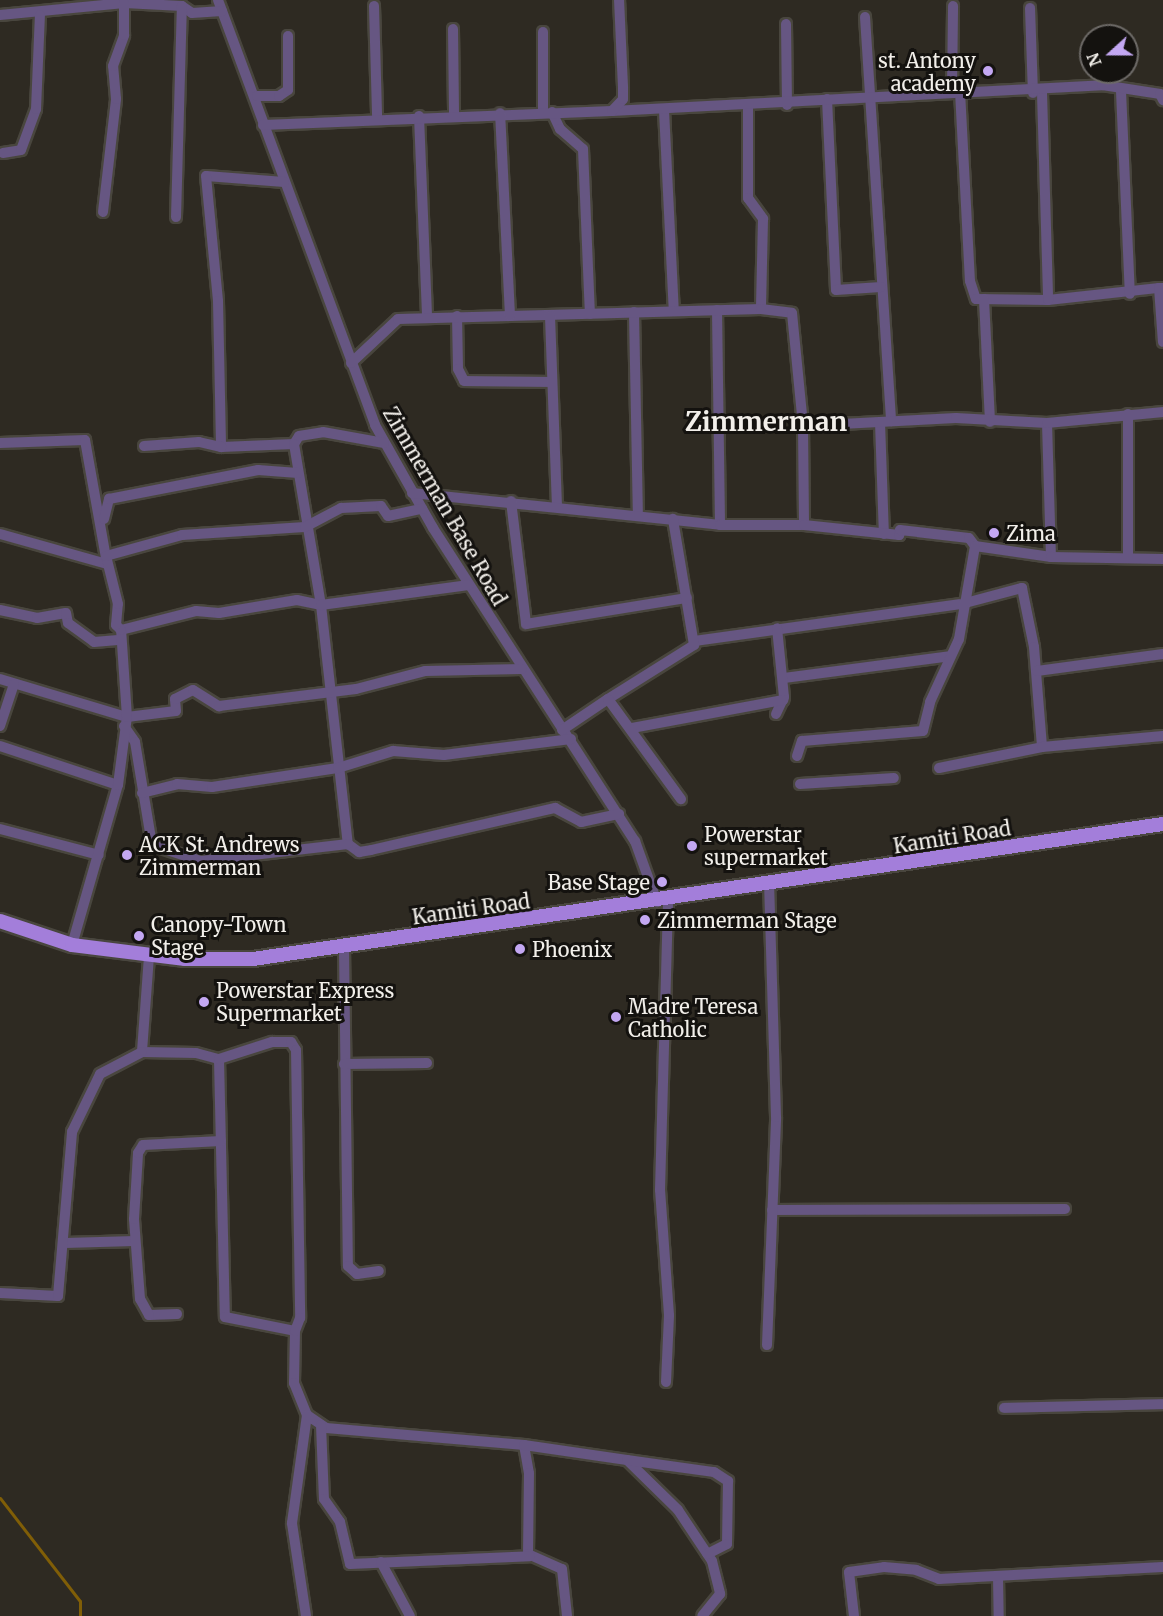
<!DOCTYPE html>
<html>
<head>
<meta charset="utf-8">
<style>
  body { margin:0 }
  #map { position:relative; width:1163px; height:1616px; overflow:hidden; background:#2e2a22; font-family:Merriweather,serif }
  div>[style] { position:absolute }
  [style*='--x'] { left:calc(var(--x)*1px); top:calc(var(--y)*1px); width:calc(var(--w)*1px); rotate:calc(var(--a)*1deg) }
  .stream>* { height:3px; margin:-1.5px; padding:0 1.5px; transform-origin:1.5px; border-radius:1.5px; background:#805e07 }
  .roads { filter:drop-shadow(2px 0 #49463e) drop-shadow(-2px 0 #49463e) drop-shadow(0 2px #49463e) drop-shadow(0 -2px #49463e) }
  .minor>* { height:10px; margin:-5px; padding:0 5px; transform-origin:5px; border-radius:5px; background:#665682 }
  .major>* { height:14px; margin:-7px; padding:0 7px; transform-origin:7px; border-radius:7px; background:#a37eda }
  .dots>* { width:16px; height:16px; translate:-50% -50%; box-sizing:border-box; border:3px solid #14120f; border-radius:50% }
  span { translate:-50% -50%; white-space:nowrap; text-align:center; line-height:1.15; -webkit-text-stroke:6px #14120f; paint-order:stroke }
  .poi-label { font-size:20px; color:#f2efea }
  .right { translate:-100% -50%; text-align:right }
  .left { translate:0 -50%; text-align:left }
  .street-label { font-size:20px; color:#f2efea }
  .district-label { font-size:26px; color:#f2efea; font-weight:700 }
  .north { position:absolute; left:1079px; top:24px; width:60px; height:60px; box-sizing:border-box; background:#14120f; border:2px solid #6d6a67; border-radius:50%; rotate:249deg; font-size:16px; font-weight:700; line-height:24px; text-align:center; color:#f2efea }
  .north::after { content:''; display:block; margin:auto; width:21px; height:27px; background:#c3a7f2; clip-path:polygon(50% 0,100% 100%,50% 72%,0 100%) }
</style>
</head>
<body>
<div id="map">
  <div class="stream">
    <i style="--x:0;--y:1498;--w:130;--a:52.2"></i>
    <i style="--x:80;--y:1601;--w:15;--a:90"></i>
  </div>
  <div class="roads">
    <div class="minor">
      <i style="--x:218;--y:0;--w:453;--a:69.7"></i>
      <i style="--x:375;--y:425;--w:118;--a:60.6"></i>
      <i style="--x:433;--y:528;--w:373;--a:57.2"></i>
      <i style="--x:635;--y:841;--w:65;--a:70.2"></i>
      <i style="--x:374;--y:6;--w:110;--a:88.4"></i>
      <i style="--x:1030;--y:8;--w:85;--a:88"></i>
      <i style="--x:0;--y:15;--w:125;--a:-5.5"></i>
      <i style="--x:124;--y:3;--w:58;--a:3"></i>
      <i style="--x:182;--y:6;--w:12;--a:35"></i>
      <i style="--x:192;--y:13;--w:30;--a:-4"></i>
      <i style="--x:865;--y:17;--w:405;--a:86.3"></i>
      <i style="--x:786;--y:24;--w:81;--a:89.3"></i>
      <i style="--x:453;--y:29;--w:86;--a:89.3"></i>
      <i style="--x:543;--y:32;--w:80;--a:90"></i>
      <i style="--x:960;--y:91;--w:190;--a:87"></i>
      <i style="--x:970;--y:281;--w:19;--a:72"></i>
      <i style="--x:976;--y:299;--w:72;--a:0.8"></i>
      <i style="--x:1048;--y:300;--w:112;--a:-6.2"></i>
      <i style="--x:1121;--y:91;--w:203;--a:87.5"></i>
      <i style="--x:952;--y:92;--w:86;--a:-89.3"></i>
      <i style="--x:1042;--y:93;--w:207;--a:88.3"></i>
      <i style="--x:257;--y:96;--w:22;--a:0"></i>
      <i style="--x:279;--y:96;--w:11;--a:-34"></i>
      <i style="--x:288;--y:90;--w:54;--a:-90"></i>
      <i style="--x:827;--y:99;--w:191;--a:87.3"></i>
      <i style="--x:836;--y:290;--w:45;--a:-3.8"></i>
      <i style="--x:748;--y:105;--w:93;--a:90"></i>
      <i style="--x:748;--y:198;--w:26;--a:54"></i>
      <i style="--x:763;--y:219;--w:90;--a:91.3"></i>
      <i style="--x:664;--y:110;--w:201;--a:87.2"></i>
      <i style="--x:612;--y:111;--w:491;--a:-3"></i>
      <i style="--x:1102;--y:85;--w:59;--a:8.8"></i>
      <i style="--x:1160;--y:94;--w:7;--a:63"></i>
      <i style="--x:552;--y:112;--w:19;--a:65"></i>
      <i style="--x:560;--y:129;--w:30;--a:41"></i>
      <i style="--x:583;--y:149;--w:165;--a:87.6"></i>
      <i style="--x:419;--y:116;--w:201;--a:87.7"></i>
      <i style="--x:263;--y:125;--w:349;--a:-2.3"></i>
      <i style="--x:612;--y:111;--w:16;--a:-47"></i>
      <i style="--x:623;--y:99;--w:12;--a:-90"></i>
      <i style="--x:623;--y:87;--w:87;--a:-92.6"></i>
      <i style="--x:3;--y:153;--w:18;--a:-9"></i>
      <i style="--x:21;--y:150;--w:44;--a:-69.9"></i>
      <i style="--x:36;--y:109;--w:94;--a:-87.6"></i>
      <i style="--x:284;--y:182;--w:78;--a:-175.6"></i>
      <i style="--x:206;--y:176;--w:126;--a:84.5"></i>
      <i style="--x:218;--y:301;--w:146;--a:88.8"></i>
      <i style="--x:221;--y:447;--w:73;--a:-2.4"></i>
      <i style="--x:294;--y:444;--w:9;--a:-58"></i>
      <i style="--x:299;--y:436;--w:24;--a:-9"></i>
      <i style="--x:323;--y:432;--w:62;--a:10.2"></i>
      <i style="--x:103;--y:212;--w:114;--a:-83.4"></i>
      <i style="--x:116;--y:99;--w:33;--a:-95"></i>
      <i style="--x:113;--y:66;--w:33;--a:-70"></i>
      <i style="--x:124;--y:35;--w:32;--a:-90"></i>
      <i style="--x:176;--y:217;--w:211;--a:-88.4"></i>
      <i style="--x:1163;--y:288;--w:4;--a:180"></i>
      <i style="--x:1159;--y:288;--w:54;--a:85.8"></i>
      <i style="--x:984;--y:299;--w:123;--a:87.2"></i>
      <i style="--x:717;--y:310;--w:215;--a:89.2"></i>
      <i style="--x:634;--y:312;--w:203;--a:88.9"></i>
      <i style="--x:457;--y:316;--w:53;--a:88.9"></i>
      <i style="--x:458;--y:369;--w:13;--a:63"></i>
      <i style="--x:464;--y:381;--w:85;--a:0.7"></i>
      <i style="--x:510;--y:316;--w:251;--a:-1.6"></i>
      <i style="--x:761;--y:309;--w:31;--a:7"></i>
      <i style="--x:792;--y:313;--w:114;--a:84.4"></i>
      <i style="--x:803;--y:426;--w:99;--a:89.4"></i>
      <i style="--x:550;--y:316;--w:189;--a:87.9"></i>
      <i style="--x:351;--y:363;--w:64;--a:-43.1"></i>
      <i style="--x:398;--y:319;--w:112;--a:-1.5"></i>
      <i style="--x:510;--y:316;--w:203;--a:-92.8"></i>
      <i style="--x:880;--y:422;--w:112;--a:88"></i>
      <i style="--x:1047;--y:423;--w:134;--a:88.3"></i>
      <i style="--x:803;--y:426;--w:153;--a:-3"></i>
      <i style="--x:956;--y:418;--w:91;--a:3.1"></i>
      <i style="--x:1047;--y:423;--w:117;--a:-5.4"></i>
      <i style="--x:0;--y:443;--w:85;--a:-2"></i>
      <i style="--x:85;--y:440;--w:126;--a:79.9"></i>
      <i style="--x:107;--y:564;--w:111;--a:-164.3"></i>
      <i style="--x:294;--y:444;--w:163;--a:80.5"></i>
      <i style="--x:321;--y:605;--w:241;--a:83.6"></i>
      <i style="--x:348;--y:844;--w:14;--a:36"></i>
      <i style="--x:359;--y:852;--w:12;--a:-9"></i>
      <i style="--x:371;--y:850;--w:189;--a:-12.9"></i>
      <i style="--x:555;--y:808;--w:30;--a:28"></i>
      <i style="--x:581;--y:822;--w:39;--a:-12"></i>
      <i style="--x:144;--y:446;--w:55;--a:-4.2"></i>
      <i style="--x:199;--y:442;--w:23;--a:13"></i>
      <i style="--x:412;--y:493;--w:310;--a:5.9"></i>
      <i style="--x:720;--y:525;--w:84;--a:0"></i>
      <i style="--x:804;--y:525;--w:96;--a:6"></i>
      <i style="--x:899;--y:535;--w:5;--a:-79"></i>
      <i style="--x:900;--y:530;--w:69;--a:6.6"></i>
      <i style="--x:969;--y:538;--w:10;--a:53"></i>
      <i style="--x:975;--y:546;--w:77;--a:8.2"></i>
      <i style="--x:1051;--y:557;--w:112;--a:1"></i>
      <i style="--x:511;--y:501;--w:124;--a:83"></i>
      <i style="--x:526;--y:624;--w:163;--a:-9.2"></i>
      <i style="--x:104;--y:519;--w:21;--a:-76"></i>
      <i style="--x:109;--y:499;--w:152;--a:-11"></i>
      <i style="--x:258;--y:470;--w:40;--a:4.3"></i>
      <i style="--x:1128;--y:557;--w:143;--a:-90"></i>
      <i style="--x:969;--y:602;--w:55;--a:-14.8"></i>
      <i style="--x:1022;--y:588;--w:60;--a:78.5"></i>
      <i style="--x:1034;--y:647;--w:100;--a:85.4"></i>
      <i style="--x:0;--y:610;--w:38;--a:12"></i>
      <i style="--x:37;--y:618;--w:29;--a:-10"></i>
      <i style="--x:66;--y:613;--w:10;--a:79"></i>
      <i style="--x:68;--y:623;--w:32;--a:36"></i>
      <i style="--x:94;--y:642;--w:24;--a:-5"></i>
      <i style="--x:121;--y:630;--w:77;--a:-14.2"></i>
      <i style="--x:196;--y:611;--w:23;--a:5"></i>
      <i style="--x:219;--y:613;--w:79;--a:-9.5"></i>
      <i style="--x:297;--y:600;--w:25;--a:12"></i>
      <i style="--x:321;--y:605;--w:149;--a:-7.7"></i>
      <i style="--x:694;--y:641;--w:268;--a:-7.9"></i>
      <i style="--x:1037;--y:671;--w:127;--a:-7.7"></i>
      <i style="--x:784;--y:678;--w:167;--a:-7.5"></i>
      <i style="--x:0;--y:679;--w:133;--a:16.7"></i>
      <i style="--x:127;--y:717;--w:49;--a:-7"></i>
      <i style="--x:176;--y:711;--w:12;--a:-95"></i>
      <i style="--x:175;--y:699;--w:20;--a:-27"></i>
      <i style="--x:193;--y:690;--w:31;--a:32"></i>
      <i style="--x:219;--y:706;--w:138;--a:-7.1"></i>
      <i style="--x:356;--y:689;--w:71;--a:-14.6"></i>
      <i style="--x:425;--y:671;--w:97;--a:-1.2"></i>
      <i style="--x:608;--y:699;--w:102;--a:-32.1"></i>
      <i style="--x:694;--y:645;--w:128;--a:-99.5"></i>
      <i style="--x:776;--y:714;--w:19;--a:-65"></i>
      <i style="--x:784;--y:697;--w:69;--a:-95.8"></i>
      <i style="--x:0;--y:726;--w:44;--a:-71.6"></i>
      <i style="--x:124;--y:726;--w:19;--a:55"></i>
      <i style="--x:135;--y:742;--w:104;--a:80.6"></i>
      <i style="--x:152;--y:845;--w:52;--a:18.1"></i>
      <i style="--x:201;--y:861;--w:148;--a:-6.6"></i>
      <i style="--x:632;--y:728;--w:154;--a:-10.5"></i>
      <i style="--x:562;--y:730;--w:55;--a:-34"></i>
      <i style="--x:608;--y:699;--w:124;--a:53.9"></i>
      <i style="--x:0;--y:746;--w:124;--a:18.3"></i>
      <i style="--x:797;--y:756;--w:16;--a:-72"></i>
      <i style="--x:802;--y:741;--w:121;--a:-4.7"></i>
      <i style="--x:923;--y:731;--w:30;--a:-76"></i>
      <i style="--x:930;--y:702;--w:69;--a:-65.3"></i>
      <i style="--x:959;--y:639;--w:94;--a:-80.2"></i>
      <i style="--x:939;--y:768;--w:105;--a:-11.5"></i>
      <i style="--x:1042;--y:747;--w:121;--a:-5.2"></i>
      <i style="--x:800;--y:784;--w:94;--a:-3.7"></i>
      <i style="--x:142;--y:793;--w:36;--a:-14"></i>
      <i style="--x:177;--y:784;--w:35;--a:5"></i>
      <i style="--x:212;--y:787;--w:127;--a:-8.6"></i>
      <i style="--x:338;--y:768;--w:58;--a:-17.2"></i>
      <i style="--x:393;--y:751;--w:51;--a:4.5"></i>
      <i style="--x:444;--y:755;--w:128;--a:-7.2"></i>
      <i style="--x:0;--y:829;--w:102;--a:14.7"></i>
      <i style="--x:72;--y:945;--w:166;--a:-74"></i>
      <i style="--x:118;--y:785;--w:69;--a:-82.5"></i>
      <i style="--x:127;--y:717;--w:87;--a:-93.9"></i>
      <i style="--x:121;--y:630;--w:7;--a:-135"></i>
      <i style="--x:116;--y:625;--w:21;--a:-85"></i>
      <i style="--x:118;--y:604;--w:49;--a:-104"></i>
      <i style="--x:106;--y:556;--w:79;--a:-15.4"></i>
      <i style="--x:182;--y:535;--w:123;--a:-3.7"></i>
      <i style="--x:305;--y:527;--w:41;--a:-27.8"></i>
      <i style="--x:341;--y:508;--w:40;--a:-2.9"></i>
      <i style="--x:381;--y:506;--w:12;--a:55"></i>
      <i style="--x:388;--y:516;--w:35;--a:-12"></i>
      <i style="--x:344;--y:947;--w:319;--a:89.3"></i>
      <i style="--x:348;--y:1266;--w:12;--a:42"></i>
      <i style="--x:357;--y:1274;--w:22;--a:-8"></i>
      <i style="--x:149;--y:956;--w:96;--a:94.2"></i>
      <i style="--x:142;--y:1052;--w:54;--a:1.1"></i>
      <i style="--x:196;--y:1053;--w:24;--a:15"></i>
      <i style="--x:219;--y:1059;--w:258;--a:88.7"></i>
      <i style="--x:225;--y:1317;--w:71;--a:11.3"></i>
      <i style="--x:295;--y:1331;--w:52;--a:91.1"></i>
      <i style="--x:294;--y:1383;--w:35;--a:68"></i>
      <i style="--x:307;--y:1415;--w:23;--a:34"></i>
      <i style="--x:326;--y:1428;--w:199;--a:4.9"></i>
      <i style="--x:524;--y:1445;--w:28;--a:80"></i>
      <i style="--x:529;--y:1473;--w:81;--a:90.7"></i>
      <i style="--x:528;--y:1554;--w:37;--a:24"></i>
      <i style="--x:562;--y:1569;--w:47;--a:83.9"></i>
      <i style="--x:219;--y:1059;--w:56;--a:-17.8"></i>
      <i style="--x:272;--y:1042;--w:19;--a:0"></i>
      <i style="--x:291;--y:1042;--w:9;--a:58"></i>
      <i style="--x:296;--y:1050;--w:268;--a:89.1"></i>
      <i style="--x:300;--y:1318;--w:14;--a:111"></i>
      <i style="--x:344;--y:1064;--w:83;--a:-0.7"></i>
      <i style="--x:772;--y:1210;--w:293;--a:-0.2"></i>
      <i style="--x:65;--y:1243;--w:70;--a:-1.6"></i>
      <i style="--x:0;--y:1293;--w:58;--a:3"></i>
      <i style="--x:58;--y:1296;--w:165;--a:-85.1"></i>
      <i style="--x:72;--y:1132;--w:64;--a:-64.2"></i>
      <i style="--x:100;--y:1074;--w:47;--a:-27.6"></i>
      <i style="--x:177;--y:1314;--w:28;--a:178"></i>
      <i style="--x:149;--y:1315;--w:18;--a:-119"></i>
      <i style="--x:140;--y:1299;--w:80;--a:-94.3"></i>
      <i style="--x:134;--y:1219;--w:66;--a:-86.5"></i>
      <i style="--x:138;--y:1153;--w:9;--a:-58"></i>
      <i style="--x:143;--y:1145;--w:78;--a:-2.9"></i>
      <i style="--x:767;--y:1345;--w:228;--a:-87.7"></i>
      <i style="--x:776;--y:1117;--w:232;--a:-91.7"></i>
      <i style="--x:666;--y:1382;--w:67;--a:-87.4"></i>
      <i style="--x:669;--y:1315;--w:125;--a:-94.1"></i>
      <i style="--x:660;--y:1190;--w:289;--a:-88.4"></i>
      <i style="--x:1004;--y:1408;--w:159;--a:-1.4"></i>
      <i style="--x:321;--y:1425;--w:74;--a:87.7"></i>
      <i style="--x:324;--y:1499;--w:28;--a:55"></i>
      <i style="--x:340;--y:1522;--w:43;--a:76.6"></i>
      <i style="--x:350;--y:1564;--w:180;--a:-2.5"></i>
      <i style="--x:524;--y:1445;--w:104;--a:8.3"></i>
      <i style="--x:627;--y:1460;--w:71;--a:44.4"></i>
      <i style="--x:678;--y:1510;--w:61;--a:56.3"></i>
      <i style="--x:712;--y:1561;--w:34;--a:76"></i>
      <i style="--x:720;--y:1594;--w:28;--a:129"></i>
      <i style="--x:627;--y:1460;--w:88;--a:7.9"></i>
      <i style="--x:714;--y:1472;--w:17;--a:33"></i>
      <i style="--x:728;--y:1481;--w:63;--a:90.9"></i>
      <i style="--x:727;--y:1544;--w:22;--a:153"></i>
      <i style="--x:381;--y:1562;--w:61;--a:61.8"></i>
      <i style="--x:998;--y:1577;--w:39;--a:89"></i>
      <i style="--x:306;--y:1616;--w:94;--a:-98.6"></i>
      <i style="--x:292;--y:1523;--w:109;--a:-82.1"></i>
      <i style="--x:854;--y:1616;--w:44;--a:-96.5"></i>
      <i style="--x:849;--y:1572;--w:35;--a:-8"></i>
      <i style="--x:884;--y:1567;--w:32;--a:5"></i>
      <i style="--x:916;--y:1570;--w:25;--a:21"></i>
      <i style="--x:939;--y:1579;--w:224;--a:-3.1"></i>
    </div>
    <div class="major">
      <i style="--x:0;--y:921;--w:76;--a:18.4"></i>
      <i style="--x:72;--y:945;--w:114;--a:7.1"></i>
      <i style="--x:185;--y:959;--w:68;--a:0"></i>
      <i style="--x:253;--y:959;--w:920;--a:-8.44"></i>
    </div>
  </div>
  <div class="dots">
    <i style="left:988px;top:71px;background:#c3a7f2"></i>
    <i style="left:994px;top:533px;background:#c3a7f2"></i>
    <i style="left:692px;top:846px;background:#c3a7f2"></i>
    <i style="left:127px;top:855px;background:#c3a7f2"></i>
    <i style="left:662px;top:882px;background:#c3a7f2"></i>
    <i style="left:645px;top:920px;background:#c3a7f2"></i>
    <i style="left:139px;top:936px;background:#c3a7f2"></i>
    <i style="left:520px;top:949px;background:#c3a7f2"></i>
    <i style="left:204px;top:1002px;background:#c3a7f2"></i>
    <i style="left:616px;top:1017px;background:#c3a7f2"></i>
  </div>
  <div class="poi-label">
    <span class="right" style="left:976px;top:72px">st. Antony<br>academy</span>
    <span class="left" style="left:1006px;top:533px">Zima</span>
    <span class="left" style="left:704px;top:846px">Powerstar<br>supermarket</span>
    <span class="left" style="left:139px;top:856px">ACK St. Andrews<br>Zimmerman</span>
    <span class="right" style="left:650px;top:882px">Base Stage</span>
    <span class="left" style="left:657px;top:920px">Zimmerman Stage</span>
    <span class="left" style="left:151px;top:936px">Canopy-Town<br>Stage</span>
    <span class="left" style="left:532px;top:949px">Phoenix</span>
    <span class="left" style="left:216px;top:1002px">Powerstar Express<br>Supermarket</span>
    <span class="left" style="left:628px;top:1018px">Madre Teresa<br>Catholic</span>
  </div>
  <div class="street-label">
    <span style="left:445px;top:506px;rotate:60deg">Zimmerman Base Road</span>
    <span style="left:952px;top:837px;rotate:-9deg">Kamiti Road</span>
    <span style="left:471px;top:909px;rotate:-8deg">Kamiti Road</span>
  </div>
  <div class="district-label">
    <span style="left:766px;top:422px">Zimmerman</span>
  </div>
  <div class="north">N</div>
</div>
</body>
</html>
